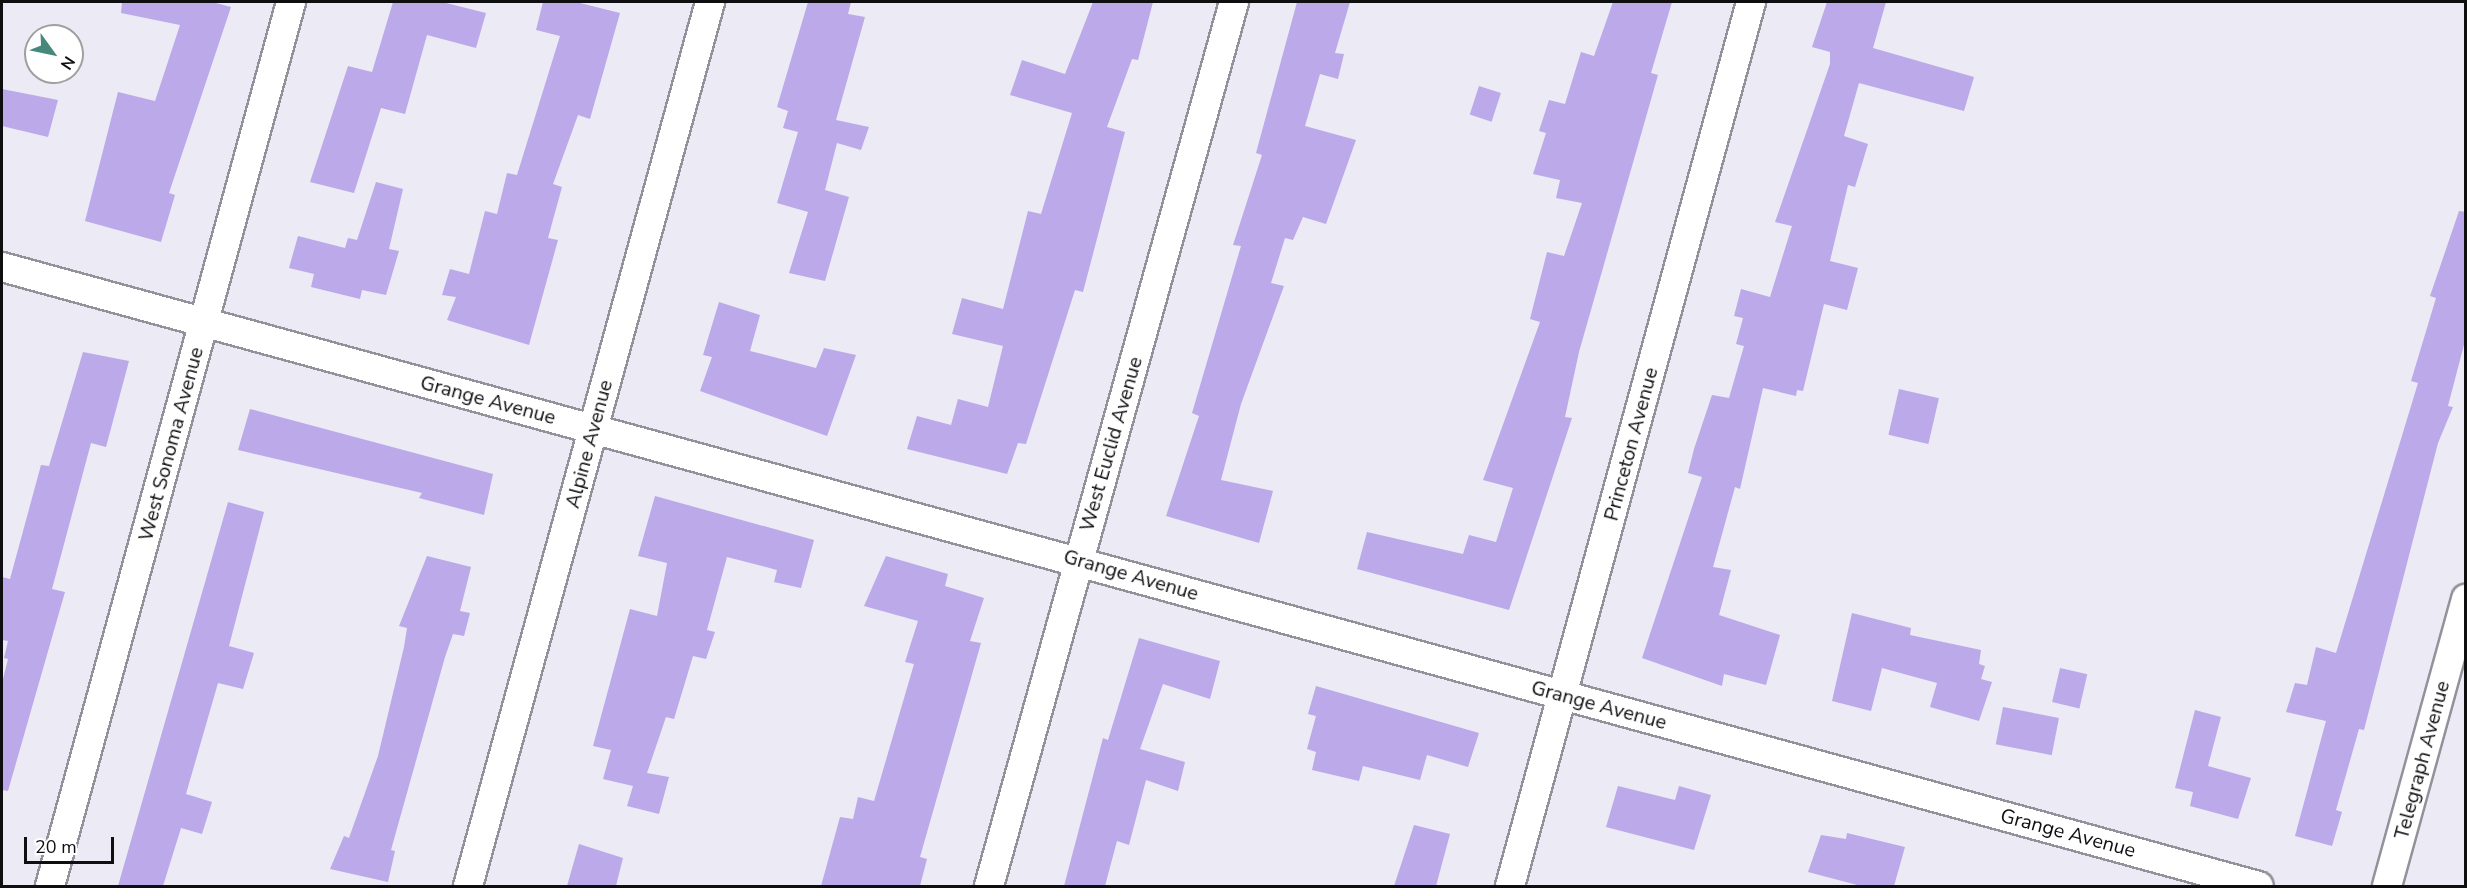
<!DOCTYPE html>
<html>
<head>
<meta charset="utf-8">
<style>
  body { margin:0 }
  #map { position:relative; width:2467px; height:888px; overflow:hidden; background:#eceaf4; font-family:"Nunito Sans",sans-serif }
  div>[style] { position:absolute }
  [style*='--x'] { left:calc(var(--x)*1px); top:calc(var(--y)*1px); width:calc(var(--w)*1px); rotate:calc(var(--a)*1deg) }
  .building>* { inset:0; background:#bba9e9; transform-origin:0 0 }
  .roads { filter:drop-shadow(2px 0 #93919a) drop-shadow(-2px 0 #93919a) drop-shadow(0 2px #93919a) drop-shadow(0 -2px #93919a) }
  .minor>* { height:28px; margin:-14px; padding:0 14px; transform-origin:14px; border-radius:14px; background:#fff }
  span { translate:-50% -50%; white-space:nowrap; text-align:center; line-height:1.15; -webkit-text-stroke:4.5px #fff; paint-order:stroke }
  .street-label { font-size:20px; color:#0f0e11 }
  .frame { position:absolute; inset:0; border:3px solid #0f0e11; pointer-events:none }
  .north { position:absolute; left:24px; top:24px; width:60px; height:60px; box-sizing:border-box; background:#fff; border:2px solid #9f9fa0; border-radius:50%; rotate:123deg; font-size:16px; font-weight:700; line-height:24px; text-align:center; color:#0f0e11 }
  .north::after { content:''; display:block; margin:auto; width:21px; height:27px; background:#46897b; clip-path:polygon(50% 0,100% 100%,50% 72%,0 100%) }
  .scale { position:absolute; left:24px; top:837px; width:90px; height:27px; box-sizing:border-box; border:3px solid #0f0e11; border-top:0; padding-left:8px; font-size:18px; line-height:21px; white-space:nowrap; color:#0f0e11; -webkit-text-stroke:4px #fff; paint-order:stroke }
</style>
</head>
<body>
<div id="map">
  <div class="building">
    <i style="clip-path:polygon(122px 2px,212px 2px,231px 7px,169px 193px,175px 195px,161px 242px,85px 221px,118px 92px,155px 101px,180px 25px,121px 13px)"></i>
    <i style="clip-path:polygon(393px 2px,442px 2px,486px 13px,476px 48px,427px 35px,405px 114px,381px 108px,354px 193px,310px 182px,348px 66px,372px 72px)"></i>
    <i style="clip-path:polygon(543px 2px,576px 2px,620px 13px,590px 119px,578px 115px,553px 184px,562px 187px,548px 238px,558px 240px,529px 345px,447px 320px,456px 297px,442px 295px,450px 269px,469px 274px,485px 211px,497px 214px,507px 173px,517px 175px,560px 36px,536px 30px)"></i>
    <i style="clip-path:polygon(808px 2px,851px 2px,848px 14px,865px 17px,836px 120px,869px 127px,861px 150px,837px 143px,825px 190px,849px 197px,825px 281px,789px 273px,808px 212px,777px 203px,798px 132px,783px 128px,788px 111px,777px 107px)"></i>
    <i style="clip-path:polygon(1093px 2px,1153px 2px,1138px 60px,1132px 59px,1107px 127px,1125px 132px,1083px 292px,1075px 290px,1026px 444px,1018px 443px,1007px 474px,907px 449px,917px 416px,951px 425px,958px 399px,988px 407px,1003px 346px,952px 334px,962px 298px,1003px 309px,1028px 211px,1041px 214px,1072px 113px,1010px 95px,1022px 60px,1065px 74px)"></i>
    <i style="clip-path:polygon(1297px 2px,1350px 2px,1335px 53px,1344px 54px,1338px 79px,1320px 74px,1305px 126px,1356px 140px,1326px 224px,1303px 217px,1293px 240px,1285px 238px,1271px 283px,1284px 286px,1241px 404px,1221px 480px,1273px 491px,1259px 543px,1166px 516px,1199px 416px,1192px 413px,1241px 246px,1233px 245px,1262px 155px,1256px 153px)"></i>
    <i style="clip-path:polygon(1613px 2px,1672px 2px,1651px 73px,1658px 75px,1579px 352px,1565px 417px,1572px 418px,1509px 610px,1357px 569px,1367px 532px,1463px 554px,1469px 535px,1496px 542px,1513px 488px,1483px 480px,1540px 322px,1530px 319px,1547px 252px,1564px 256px,1582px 203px,1556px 198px,1560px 180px,1533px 174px,1546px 133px,1539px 131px,1549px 100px,1565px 104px,1581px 52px,1594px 56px)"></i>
    <i style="clip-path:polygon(1827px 2px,1886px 2px,1873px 48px,1974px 77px,1964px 111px,1859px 83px,1844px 136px,1868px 144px,1855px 187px,1848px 185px,1830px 261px,1858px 268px,1847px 310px,1824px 304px,1803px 391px,1797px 390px,1796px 396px,1763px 388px,1740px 489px,1735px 487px,1713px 567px,1731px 570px,1719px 615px,1780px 635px,1766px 685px,1724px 674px,1722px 686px,1642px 658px,1702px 477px,1688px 473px,1694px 449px,1712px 395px,1729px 398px,1744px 346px,1736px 344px,1743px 318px,1734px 316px,1741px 289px,1770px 297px,1792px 226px,1775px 222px,1830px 64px,1830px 52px,1812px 47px)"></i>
    <i style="left:1479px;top:86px;width:23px;height:30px;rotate:18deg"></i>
    <i style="clip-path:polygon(2px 89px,58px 100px,48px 137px,2px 126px)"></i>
    <i style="clip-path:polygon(376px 182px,403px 189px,389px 249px,399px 251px,386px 295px,362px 290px,360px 299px,311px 287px,314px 274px,289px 268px,298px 236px,345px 248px,348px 238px,357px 240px)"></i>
    <i style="clip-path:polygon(2459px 211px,2466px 212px,2466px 337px,2448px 406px,2453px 407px,2438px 443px,2364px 730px,2359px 729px,2336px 810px,2342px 812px,2332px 846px,2295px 836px,2326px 721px,2286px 712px,2295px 683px,2307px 685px,2316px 647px,2336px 653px,2418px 383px,2411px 381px,2436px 298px,2430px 296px)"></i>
    <i style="clip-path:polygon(719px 302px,760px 315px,750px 351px,816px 368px,824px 348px,856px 355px,827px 436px,700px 391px,712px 357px,703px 355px)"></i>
    <i style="clip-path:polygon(83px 352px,129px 361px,106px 447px,91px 443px,52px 589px,65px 592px,8px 791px,2px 790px,2px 683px,8px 659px,4px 658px,8px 641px,2px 640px,2px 577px,10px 579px,41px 465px,49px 466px)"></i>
    <i style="left:1899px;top:389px;width:41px;height:47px;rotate:13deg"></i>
    <i style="clip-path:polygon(250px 409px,493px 474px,484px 515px,419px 498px,422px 493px,238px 450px)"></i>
    <i style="clip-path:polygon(655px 496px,814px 540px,801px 588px,774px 582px,777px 570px,727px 557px,707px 630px,715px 632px,706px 659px,693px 656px,674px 719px,666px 717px,647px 773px,669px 777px,659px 814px,627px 806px,633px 786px,603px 779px,611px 750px,593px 746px,630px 609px,657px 616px,667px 563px,638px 556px)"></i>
    <i style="clip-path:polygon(228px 502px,264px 512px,229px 646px,254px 653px,243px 689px,218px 683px,186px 794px,212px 802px,202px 834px,181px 828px,163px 886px,118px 886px)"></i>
    <i style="clip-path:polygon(427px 556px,471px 567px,460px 611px,470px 613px,464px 636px,453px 634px,445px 657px,391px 850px,395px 851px,388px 882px,330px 869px,344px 836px,349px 838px,378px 756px,404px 647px,407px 628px,399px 626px)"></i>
    <i style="clip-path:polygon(886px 556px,948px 574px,945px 586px,984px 598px,970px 641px,981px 643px,920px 857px,927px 859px,920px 886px,821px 886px,840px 817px,853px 819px,858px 797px,874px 801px,914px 664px,905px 662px,918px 621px,864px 606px)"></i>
    <i style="clip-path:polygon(1852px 613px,1911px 628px,1910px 635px,1981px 650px,1979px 664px,1985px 666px,1981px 679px,1992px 682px,1979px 721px,1930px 707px,1937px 683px,1882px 668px,1871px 711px,1832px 701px)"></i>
    <i style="clip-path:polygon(1139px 638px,1220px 661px,1210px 699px,1163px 684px,1140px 749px,1185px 762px,1178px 791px,1146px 780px,1129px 845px,1117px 841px,1105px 886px,1064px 886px,1103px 738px,1108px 740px)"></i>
    <i style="left:2060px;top:668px;width:28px;height:35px;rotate:13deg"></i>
    <i style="clip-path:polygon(1316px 686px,1479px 733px,1468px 767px,1427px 755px,1420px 780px,1363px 766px,1359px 781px,1312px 770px,1316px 752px,1307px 749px,1316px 716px,1308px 714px)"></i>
    <i style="left:2003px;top:707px;width:57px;height:38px;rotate:11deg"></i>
    <i style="clip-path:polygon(2195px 710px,2221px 717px,2208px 766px,2251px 778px,2238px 819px,2190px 806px,2193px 792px,2175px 788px)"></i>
    <i style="clip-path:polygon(1618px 786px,1675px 800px,1679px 786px,1711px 795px,1694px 850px,1606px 827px)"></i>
    <i style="clip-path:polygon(1414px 825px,1450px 834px,1436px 886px,1394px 886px)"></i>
    <i style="clip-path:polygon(1847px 833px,1905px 847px,1894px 886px,1861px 886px,1808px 872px,1821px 835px,1846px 839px)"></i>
    <i style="clip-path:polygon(579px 844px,623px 858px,616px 886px,567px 886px)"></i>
  </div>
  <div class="roads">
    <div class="minor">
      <i style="--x:2;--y:267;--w:2340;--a:15.34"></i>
      <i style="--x:50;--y:886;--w:916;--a:-74.75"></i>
      <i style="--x:468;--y:886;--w:917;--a:-74.69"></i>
      <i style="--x:989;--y:886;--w:917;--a:-74.51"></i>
      <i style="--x:1510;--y:886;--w:916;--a:-74.75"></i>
      <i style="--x:2387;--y:886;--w:298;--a:-74.6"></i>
    </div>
  </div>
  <div class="street-label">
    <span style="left:488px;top:400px;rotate:15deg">Grange Avenue</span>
    <span style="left:171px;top:444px;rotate:-75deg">West Sonoma Avenue</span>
    <span style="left:589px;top:444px;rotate:-75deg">Alpine Avenue</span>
    <span style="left:1111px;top:444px;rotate:-74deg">West Euclid Avenue</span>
    <span style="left:1631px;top:444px;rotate:-75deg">Princeton Avenue</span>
    <span style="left:1131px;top:575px;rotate:16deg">Grange Avenue</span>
    <span style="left:1599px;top:705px;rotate:15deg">Grange Avenue</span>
    <span style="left:2422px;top:760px;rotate:-75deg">Telegraph Avenue</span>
    <span style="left:2068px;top:833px;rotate:15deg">Grange Avenue</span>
  </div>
  <div class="frame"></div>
  <div class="north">N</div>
  <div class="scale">20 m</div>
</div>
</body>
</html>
